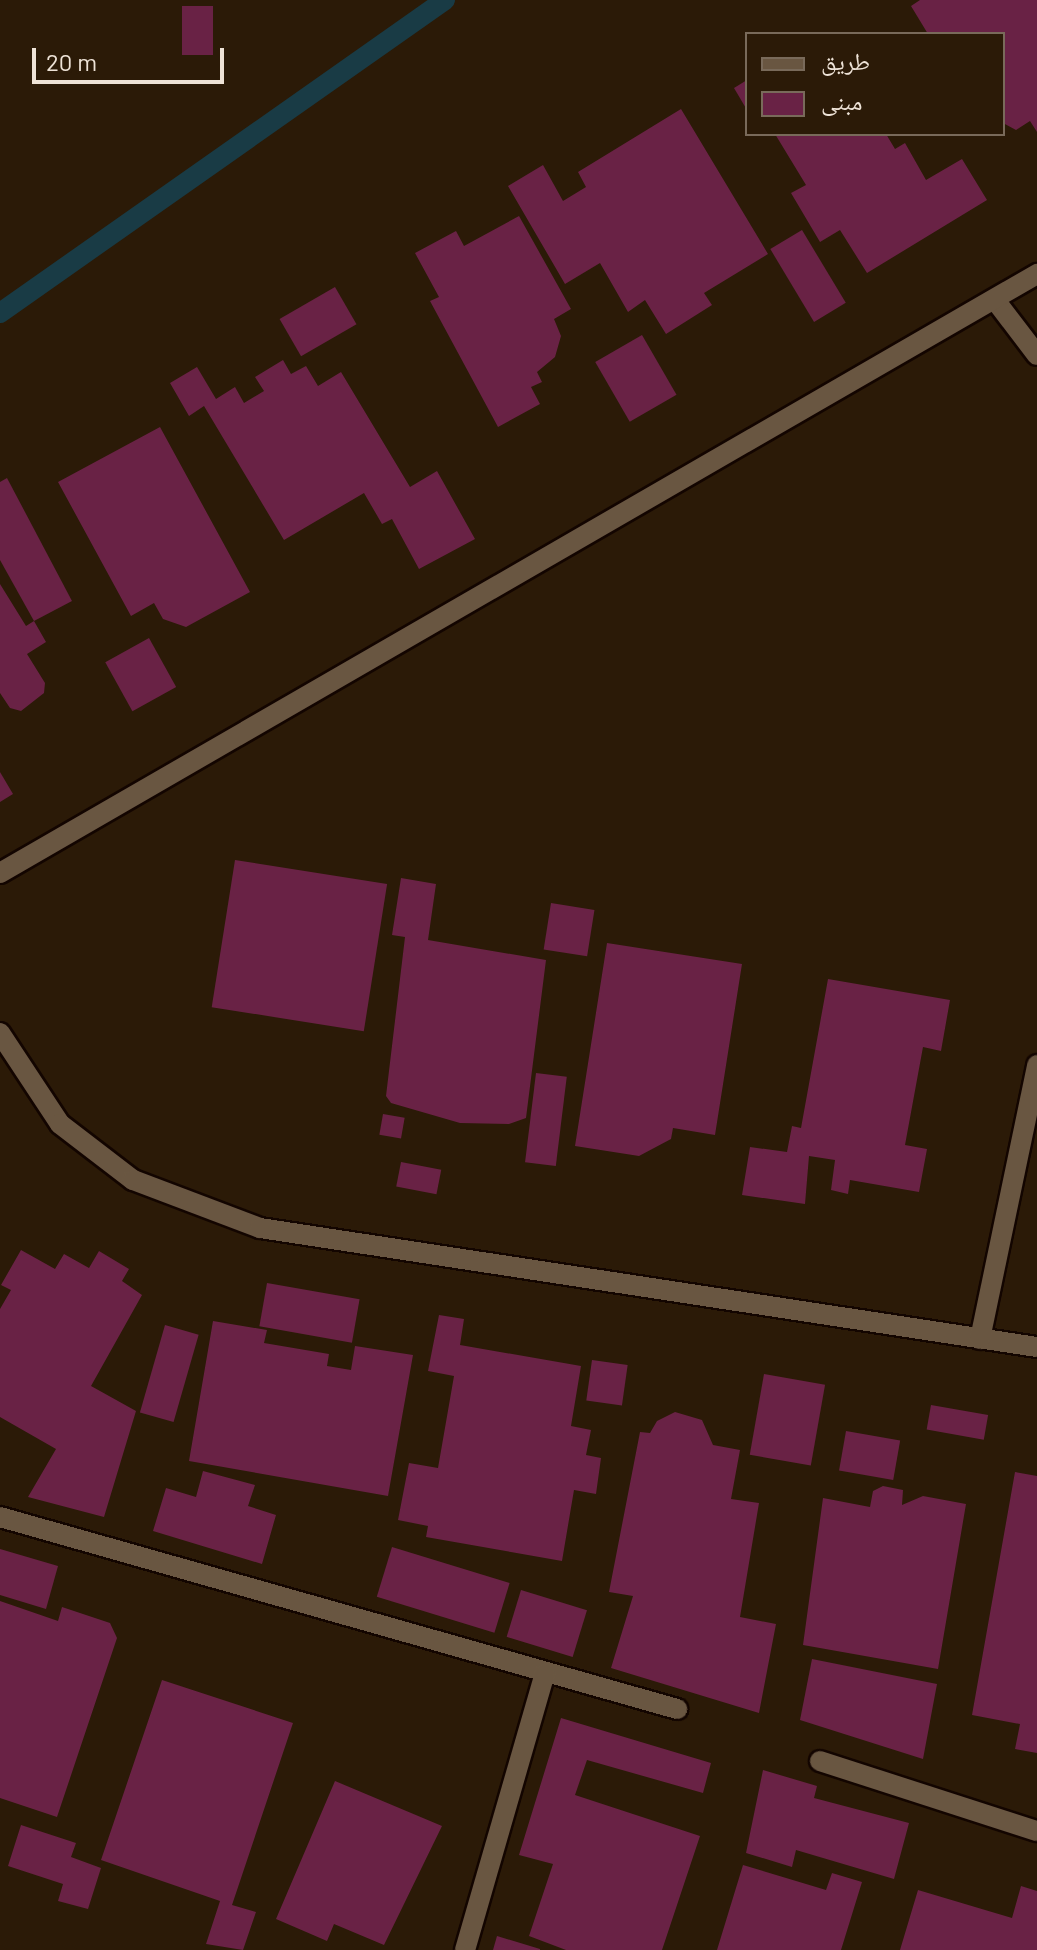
<!DOCTYPE html>
<html>
<head>
<meta charset="utf-8">
<style>
  body { margin:0 }
  #map { position:relative; width:1037px; height:1950px; overflow:hidden; background:#2b1a07; font-family:Barlow,"Noto Naskh Arabic",sans-serif }
  div>[style] { position:absolute }
  [style*='--x'] { left:calc(var(--x)*1px); top:calc(var(--y)*1px); width:calc(var(--w)*1px); rotate:calc(var(--a)*1deg) }
  .stream>* { height:20px; margin:-10px; padding:0 10px; transform-origin:10px; border-radius:10px; background:#193b45 }
  .building>* { inset:0; background:#692245; transform-origin:0 0 }
  .roads { filter:drop-shadow(2px 0 #130500) drop-shadow(-2px 0 #130500) drop-shadow(0 2px #130500) drop-shadow(0 -2px #130500) }
  .service>* { height:20px; margin:-10px; padding:0 10px; transform-origin:10px; border-radius:10px; background:#695641 }
  .minor>* { height:20px; margin:-10px; padding:0 10px; transform-origin:10px; border-radius:10px; background:#695641 }
  span { translate:-50% -50%; white-space:nowrap; text-align:center; line-height:1.15; -webkit-text-stroke:6px #2b1a07; paint-order:stroke }
  .legend { position:absolute; left:745px; top:32px; width:260px; height:104px; box-sizing:border-box; background:#2b1a07; border:2px solid #796a5a; margin:0; padding:10px 14px; list-style:none; font-size:24px; color:#eee3d7 }
  .legend li { display:flex; align-items:center; gap:16px; height:40px }
  .legend b { width:40px; border:2px solid #796a5a }
  .scale { position:absolute; left:32px; top:48px; width:192px; height:36px; box-sizing:border-box; border:4px solid #eee3d7; border-top:0; padding-left:10px; font-size:24px; line-height:28px; white-space:nowrap; color:#eee3d7; -webkit-text-stroke:6px #2b1a07; paint-order:stroke }
</style>
</head>
<body>
<div id="map">
  <div class="stream">
    <i style="--x:0;--y:313;--w:544;--a:-35.12"></i>
  </div>
  <div class="building">
    <i style="clip-path:polygon(920px 0,1037px 0,1037px 132px,1030px 121px,1016px 130px,1003px 123px,1003px 34px,928px 34px,911px 6px)"></i>
    <i style="left:182px;top:6px;width:31px;height:49px"></i>
    <i style="clip-path:polygon(747px 80px,747px 110px,734px 88px)"></i>
    <i style="clip-path:polygon(681px 109px,768px 254px,704px 293px,712px 305px,666px 334px,645px 300px,628px 312px,600px 263px,565px 284px,508px 186px,543px 165px,563px 201px,586px 187px,578px 172px)"></i>
    <i style="clip-path:polygon(775px 134px,886px 134px,895px 149px,905px 143px,926px 180px,962px 159px,987px 200px,867px 273px,840px 230px,820px 242px,791px 193px,806px 185px)"></i>
    <i style="clip-path:polygon(519px 216px,571px 309px,554px 319px,561px 336px,555px 357px,537px 372px,542px 382px,531px 387px,540px 404px,498px 427px,430px 301px,439px 297px,415px 253px,456px 231px,464px 246px)"></i>
    <i style="left:802px;top:230px;width:85px;height:37px;rotate:59deg"></i>
    <i style="left:335px;top:287px;width:43px;height:64px;rotate:60deg"></i>
    <i style="left:642px;top:335px;width:69px;height:54px;rotate:60deg"></i>
    <i style="clip-path:polygon(283px 360px,291px 374px,306px 366px,318px 386px,341px 372px,410px 487px,437px 471px,475px 539px,419px 569px,392px 519px,382px 524px,364px 493px,284px 540px,204px 406px,189px 416px,170px 383px,197px 367px,216px 399px,235px 387px,244px 403px,264px 391px,255px 377px)"></i>
    <i style="clip-path:polygon(160px 427px,250px 592px,186px 627px,163px 619px,154px 603px,131px 616px,58px 482px)"></i>
    <i style="clip-path:polygon(7px 478px,72px 601px,34px 621px,0 560px,0 482px)"></i>
    <i style="clip-path:polygon(0 584px,26px 626px,34px 621px,46px 642px,27px 654px,45px 683px,44px 693px,21px 711px,10px 708px,0 693px)"></i>
    <i style="left:149px;top:638px;width:56px;height:50px;rotate:61deg"></i>
    <i style="clip-path:polygon(0 772px,13px 794px,0 802px)"></i>
    <i style="left:235px;top:860px;width:154px;height:149px;rotate:9deg"></i>
    <i style="clip-path:polygon(401px 878px,436px 884px,428px 940px,546px 960px,526px 1118px,509px 1124px,460px 1123px,391px 1103px,386px 1096px,405px 937px,392px 935px)"></i>
    <i style="left:551px;top:903px;width:44px;height:47px;rotate:9deg"></i>
    <i style="clip-path:polygon(607px 943px,742px 964px,715px 1135px,673px 1128px,671px 1139px,639px 1156px,575px 1146px)"></i>
    <i style="clip-path:polygon(828px 979px,950px 1000px,941px 1051px,923px 1047px,905px 1145px,927px 1149px,919px 1192px,850px 1180px,848px 1194px,831px 1190px,835px 1160px,809px 1156px,805px 1204px,742px 1195px,750px 1147px,787px 1152px,792px 1126px,801px 1128px)"></i>
    <i style="left:536px;top:1073px;width:31px;height:90px;rotate:7deg"></i>
    <i style="left:383px;top:1114px;width:22px;height:21px;rotate:10deg"></i>
    <i style="left:401px;top:1162px;width:41px;height:25px;rotate:11deg"></i>
    <i style="clip-path:polygon(21px 1250px,55px 1269px,64px 1254px,89px 1268px,99px 1251px,129px 1269px,122px 1281px,142px 1295px,91px 1386px,136px 1411px,104px 1517px,28px 1497px,56px 1449px,0 1417px,0 1309px,11px 1290px,1px 1285px)"></i>
    <i style="left:267px;top:1283px;width:94px;height:44px;rotate:10deg"></i>
    <i style="clip-path:polygon(439px 1315px,464px 1319px,460px 1345px,581px 1366px,571px 1426px,591px 1430px,586px 1455px,601px 1458px,596px 1494px,574px 1490px,562px 1561px,426px 1537px,428px 1526px,398px 1520px,409px 1463px,438px 1468px,454px 1376px,428px 1371px)"></i>
    <i style="clip-path:polygon(213px 1321px,267px 1330px,264px 1343px,329px 1354px,327px 1366px,351px 1370px,355px 1346px,413px 1355px,388px 1496px,189px 1461px)"></i>
    <i style="left:165px;top:1325px;width:35px;height:91px;rotate:16deg"></i>
    <i style="left:592px;top:1360px;width:36px;height:41px;rotate:8deg"></i>
    <i style="left:764px;top:1374px;width:62px;height:82px;rotate:10deg"></i>
    <i style="left:931px;top:1405px;width:58px;height:25px;rotate:10deg"></i>
    <i style="clip-path:polygon(675px 1412px,702px 1420px,713px 1445px,740px 1450px,731px 1499px,759px 1503px,740px 1617px,776px 1624px,759px 1713px,611px 1668px,633px 1596px,609px 1592px,640px 1432px,650px 1433px,657px 1421px)"></i>
    <i style="left:846px;top:1431px;width:55px;height:40px;rotate:10deg"></i>
    <i style="clip-path:polygon(203px 1471px,255px 1485px,248px 1506px,276px 1515px,262px 1564px,153px 1531px,166px 1488px,196px 1497px)"></i>
    <i style="clip-path:polygon(1015px 1472px,1037px 1476px,1037px 1753px,1015px 1749px,1020px 1724px,972px 1715px)"></i>
    <i style="clip-path:polygon(883px 1486px,903px 1490px,902px 1505px,923px 1496px,966px 1504px,938px 1669px,803px 1645px,823px 1498px,870px 1507px,873px 1491px)"></i>
    <i style="left:392px;top:1547px;width:123px;height:52px;rotate:17deg"></i>
    <i style="clip-path:polygon(0 1549px,58px 1566px,46px 1609px,0 1595px)"></i>
    <i style="left:521px;top:1590px;width:69px;height:49px;rotate:17deg"></i>
    <i style="clip-path:polygon(0 1601px,58px 1621px,62px 1607px,110px 1623px,117px 1638px,57px 1817px,0 1798px)"></i>
    <i style="clip-path:polygon(812px 1659px,937px 1684px,923px 1759px,800px 1720px)"></i>
    <i style="clip-path:polygon(162px 1680px,293px 1723px,232px 1905px,256px 1912px,243px 1950px,206px 1944px,220px 1901px,101px 1860px)"></i>
    <i style="clip-path:polygon(561px 1718px,711px 1763px,703px 1793px,587px 1760px,575px 1795px,700px 1836px,662px 1950px,566px 1950px,529px 1936px,553px 1864px,519px 1855px)"></i>
    <i style="clip-path:polygon(763px 1770px,817px 1786px,814px 1798px,909px 1823px,894px 1879px,796px 1850px,792px 1867px,746px 1853px)"></i>
    <i style="clip-path:polygon(335px 1781px,442px 1826px,384px 1945px,334px 1924px,327px 1941px,276px 1919px)"></i>
    <i style="clip-path:polygon(21px 1825px,76px 1843px,71px 1857px,101px 1868px,88px 1909px,58px 1901px,63px 1884px,8px 1866px)"></i>
    <i style="clip-path:polygon(743px 1865px,826px 1890px,832px 1873px,862px 1882px,841px 1950px,717px 1950px)"></i>
    <i style="clip-path:polygon(1021px 1886px,1037px 1891px,1037px 1950px,900px 1950px,918px 1890px,1012px 1918px)"></i>
    <i style="clip-path:polygon(497px 1936px,540px 1949px,540px 1950px,493px 1950px)"></i>
  </div>
  <div class="roads">
    <div class="service">
      <i style="--x:0;--y:1517;--w:704;--a:15.83"></i>
      <i style="--x:820;--y:1761;--w:228;--a:17.9"></i>
      <i style="--x:465;--y:1950;--w:288;--a:-73.9"></i>
    </div>
    <div class="minor">
      <i style="--x:995;--y:300;--w:69;--a:52.6"></i>
      <i style="--x:0;--y:873;--w:1198;--a:-30.01"></i>
      <i style="--x:0;--y:1033;--w:109;--a:56.6"></i>
      <i style="--x:60;--y:1124;--w:92;--a:37.5"></i>
      <i style="--x:133;--y:1180;--w:136;--a:20.7"></i>
      <i style="--x:260;--y:1228;--w:786;--a:8.71"></i>
      <i style="--x:980;--y:1339;--w:280;--a:-78.2"></i>
    </div>
  </div>
  <ul class="legend">
  <li><b style="height:10px;background:#695641"></b>طريق</li>
  <li><b style="height:22px;background:#692245"></b>مبنى</li>
  </ul>
  <div class="scale">20 m</div>
</div>
</body>
</html>
